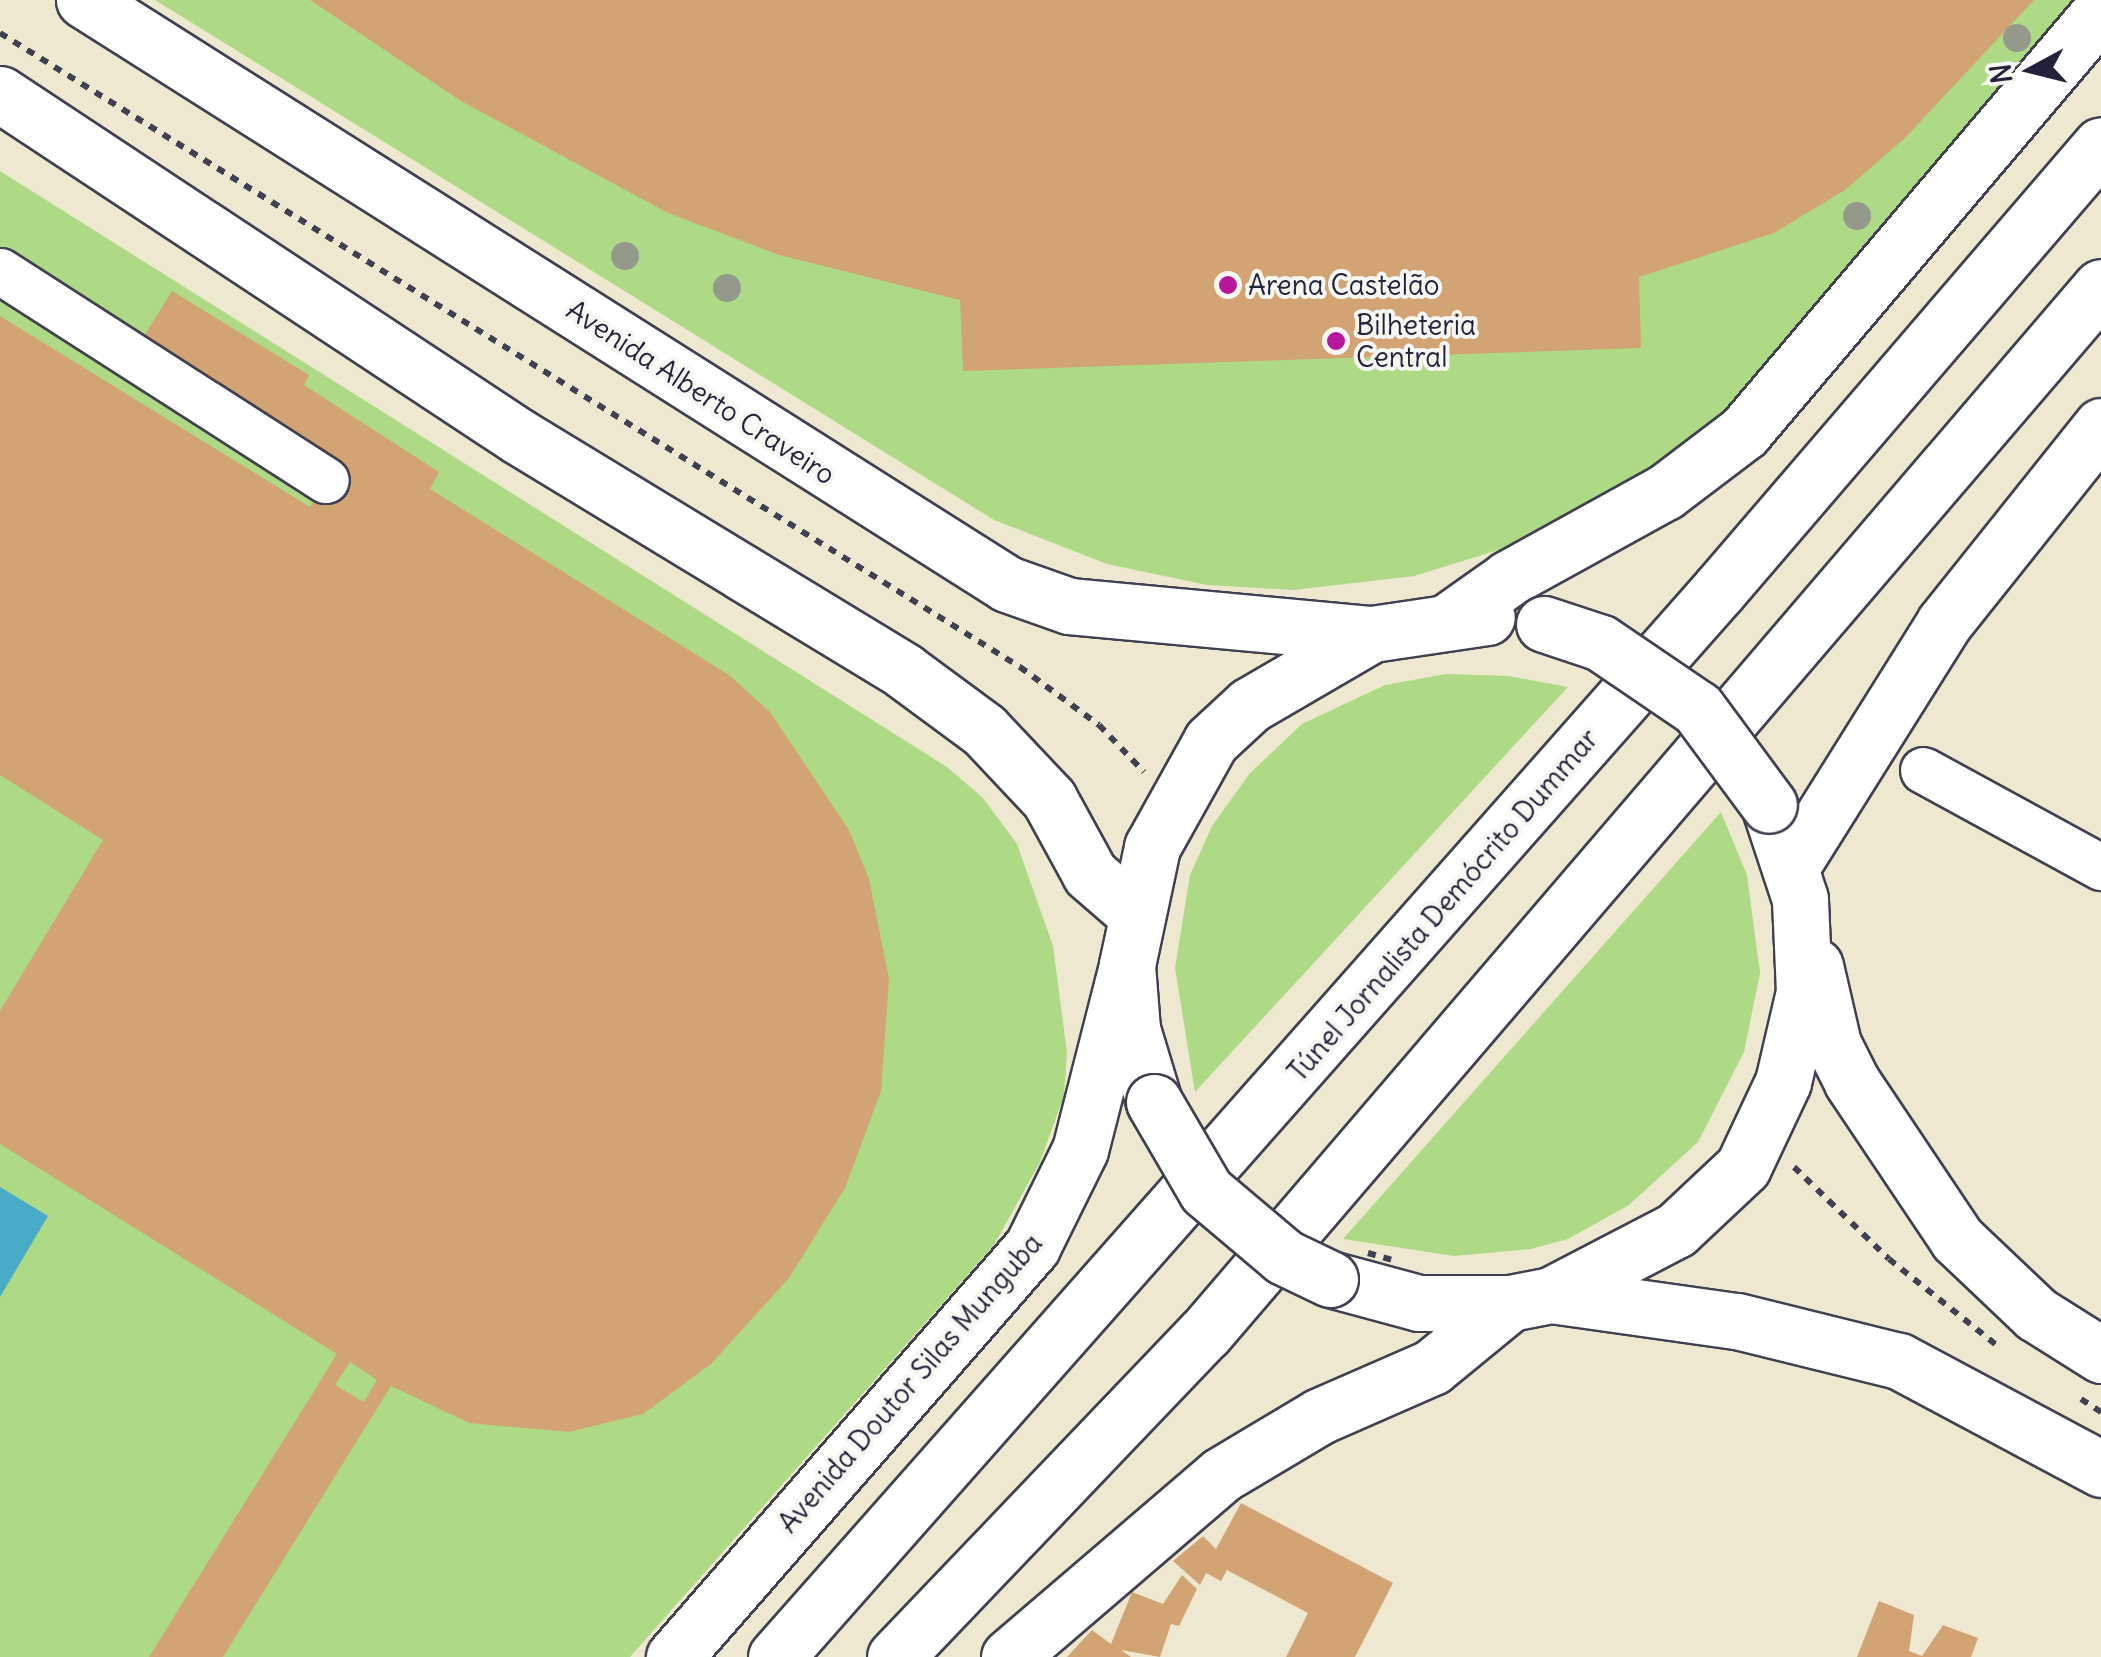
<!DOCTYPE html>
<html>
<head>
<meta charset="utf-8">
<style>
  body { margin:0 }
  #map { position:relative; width:2101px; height:1657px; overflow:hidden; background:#efe8d1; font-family:Delius,sans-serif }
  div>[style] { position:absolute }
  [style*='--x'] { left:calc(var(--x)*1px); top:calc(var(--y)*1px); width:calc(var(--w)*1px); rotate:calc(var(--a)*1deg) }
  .green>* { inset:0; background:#aeda85 }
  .water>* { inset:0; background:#48abc8 }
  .building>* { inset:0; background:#d2a474 }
  .path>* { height:6px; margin-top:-3px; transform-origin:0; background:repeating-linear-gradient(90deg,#414052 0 8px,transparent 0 16px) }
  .roads { filter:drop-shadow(2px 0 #414052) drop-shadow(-2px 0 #414052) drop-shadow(0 2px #414052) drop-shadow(0 -2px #414052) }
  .minor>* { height:45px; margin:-22.5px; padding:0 22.5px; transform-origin:22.5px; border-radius:22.5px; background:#fff }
  .major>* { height:55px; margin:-27.5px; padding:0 27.5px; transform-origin:27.5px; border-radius:27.5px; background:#fff }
  .path-bridge>* { height:6px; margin-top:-3px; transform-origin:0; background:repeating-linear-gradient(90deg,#414052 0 8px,transparent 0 16px) }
  .bridges { filter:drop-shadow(2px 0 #414052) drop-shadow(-2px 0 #414052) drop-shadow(0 2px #414052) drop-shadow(0 -2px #414052) }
  .major-bridge>* { height:55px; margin:-27.5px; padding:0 27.5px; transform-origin:27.5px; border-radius:27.5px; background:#fff }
  .trees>* { width:28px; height:28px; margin:-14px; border-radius:50%; background:#95998b }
  .dots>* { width:28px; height:28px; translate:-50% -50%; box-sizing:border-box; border:5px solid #f6f6f2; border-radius:50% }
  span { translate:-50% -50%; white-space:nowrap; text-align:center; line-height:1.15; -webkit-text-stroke:8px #f6f6f2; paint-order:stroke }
  .poi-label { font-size:28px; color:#22223b }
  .left { translate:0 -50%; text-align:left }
  .street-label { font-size:28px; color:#22223b }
  .north { position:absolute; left:1981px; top:20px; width:100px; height:100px; -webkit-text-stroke:8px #f6f6f2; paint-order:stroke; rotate:263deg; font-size:28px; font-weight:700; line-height:40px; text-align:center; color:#22223b }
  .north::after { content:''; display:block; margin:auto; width:35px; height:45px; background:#22223b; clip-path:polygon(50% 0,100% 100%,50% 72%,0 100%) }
</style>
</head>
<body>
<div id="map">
  <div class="green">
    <i style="clip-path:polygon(155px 0,2093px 0,1718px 427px,1544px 536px,1414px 576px,1294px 590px,1207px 585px,1107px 564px,994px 520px)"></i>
    <i style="clip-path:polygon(0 171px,947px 767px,983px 798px,1017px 844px,1053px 946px,1067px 1053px,1064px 1096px,1040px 1162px,994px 1245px,630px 1657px,0 1657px)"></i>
    <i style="clip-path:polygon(1446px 674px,1509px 676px,1568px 687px,1195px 1092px,1175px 968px,1190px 875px,1212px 826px,1250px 773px,1302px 724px,1385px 685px)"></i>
    <i style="clip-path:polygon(1721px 812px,1747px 875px,1760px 973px,1744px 1052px,1698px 1142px,1629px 1205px,1568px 1239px,1531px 1249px,1454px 1256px,1343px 1239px)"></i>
  </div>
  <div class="water">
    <i style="clip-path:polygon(0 1187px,48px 1216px,0 1297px)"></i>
  </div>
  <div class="building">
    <i style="clip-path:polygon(310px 0,2034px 0,1905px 138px,1845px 190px,1774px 233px,1639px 277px,1641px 348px,963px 371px,960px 300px,779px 255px,668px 213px,461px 101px)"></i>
    <i style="clip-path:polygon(evenodd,172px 291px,309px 375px,304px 385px,439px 472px,430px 489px,729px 675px,770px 712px,849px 830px,869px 879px,889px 979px,881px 1091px,845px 1188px,789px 1278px,711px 1364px,643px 1414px,569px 1432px,469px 1423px,391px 1386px,223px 1657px,149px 1657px,337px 1354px,0 1144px,0 1011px,103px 840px,0 775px,0 316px,310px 507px,337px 463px,141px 341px,172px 291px,350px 1362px,377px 1380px,364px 1402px,335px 1385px,350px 1362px)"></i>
    <i style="clip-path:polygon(1241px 1503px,1393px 1583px,1355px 1657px,1286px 1657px,1308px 1613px,1227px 1570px,1221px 1581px,1206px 1573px,1200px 1585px,1173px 1561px,1203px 1536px,1216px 1549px)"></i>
    <i style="clip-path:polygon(1182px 1575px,1197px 1589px,1179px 1626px,1171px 1624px,1160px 1657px,1121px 1650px,1131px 1657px,1067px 1657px,1092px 1630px,1111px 1644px,1132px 1592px,1163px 1604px)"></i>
    <i style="clip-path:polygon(1879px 1601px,1914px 1615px,1909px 1651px,1922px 1656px,1943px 1625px,1978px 1638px,1971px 1657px,1857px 1657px)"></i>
  </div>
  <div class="path">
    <i style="--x:0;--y:33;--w:1201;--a:31.86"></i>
    <i style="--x:1020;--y:667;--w:98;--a:36.3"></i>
    <i style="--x:1099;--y:725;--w:65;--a:46.2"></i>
    <i style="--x:1794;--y:1167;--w:132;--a:44.1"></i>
    <i style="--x:1889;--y:1259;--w:141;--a:38.7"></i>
    <i style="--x:2081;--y:1399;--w:24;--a:33"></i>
  </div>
  <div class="roads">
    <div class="minor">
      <i style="--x:0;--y:271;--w:387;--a:32.7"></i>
      <i style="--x:1923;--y:770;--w:203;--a:28.6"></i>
    </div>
    <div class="major">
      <i style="--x:84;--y:0;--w:1092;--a:32.32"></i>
      <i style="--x:1007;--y:584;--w:66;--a:19.5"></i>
      <i style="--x:1069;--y:606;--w:304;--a:5.3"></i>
      <i style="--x:0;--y:94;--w:621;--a:33.43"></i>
      <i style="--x:518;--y:436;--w:452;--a:31.3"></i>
      <i style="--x:904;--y:671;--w:99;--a:36.4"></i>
      <i style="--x:984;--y:730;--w:95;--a:46.7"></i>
      <i style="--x:1049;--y:799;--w:85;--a:61.3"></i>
      <i style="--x:1090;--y:874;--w:61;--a:41"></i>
      <i style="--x:1450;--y:620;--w:72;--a:-35.4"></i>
      <i style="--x:1509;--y:578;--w:178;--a:-28.9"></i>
      <i style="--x:1665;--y:492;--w:99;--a:-37.2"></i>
      <i style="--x:1744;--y:432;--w:552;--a:-49.7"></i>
      <i style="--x:1793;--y:864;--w:284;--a:-57.9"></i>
      <i style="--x:1944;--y:623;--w:252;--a:-51.4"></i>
      <i style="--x:1815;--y:966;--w:80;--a:77"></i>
      <i style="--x:1833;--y:1044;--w:42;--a:63.4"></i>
      <i style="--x:1852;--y:1082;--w:189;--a:56.2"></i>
      <i style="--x:1957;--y:1239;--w:109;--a:43.5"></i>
      <i style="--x:2036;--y:1314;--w:77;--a:32.2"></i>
      <i style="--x:1154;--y:1102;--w:76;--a:-106.8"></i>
      <i style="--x:1132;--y:1029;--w:64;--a:-94.5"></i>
      <i style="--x:1127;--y:965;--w:121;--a:-78"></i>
      <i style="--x:1152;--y:847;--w:121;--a:-60.9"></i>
      <i style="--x:1211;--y:741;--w:53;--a:-42.7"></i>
      <i style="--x:1250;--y:705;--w:141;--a:-30.2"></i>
      <i style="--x:1372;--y:634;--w:116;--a:-8.4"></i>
      <i style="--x:1330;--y:1279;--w:92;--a:15.1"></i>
      <i style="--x:1419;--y:1303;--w:91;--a:0"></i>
      <i style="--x:1510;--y:1303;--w:42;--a:-11"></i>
      <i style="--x:1551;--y:1295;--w:141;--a:-27.5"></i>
      <i style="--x:1676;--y:1230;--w:92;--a:-43.2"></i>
      <i style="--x:1743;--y:1167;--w:94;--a:-64.8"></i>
      <i style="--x:1783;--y:1082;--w:92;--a:-76.9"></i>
      <i style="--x:1804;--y:992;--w:93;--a:-92.5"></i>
      <i style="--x:1800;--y:899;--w:99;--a:-108.3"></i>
      <i style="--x:1551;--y:1295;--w:188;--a:8"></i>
      <i style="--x:1737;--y:1321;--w:167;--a:13.9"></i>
      <i style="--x:1899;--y:1361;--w:229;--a:28.1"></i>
      <i style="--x:674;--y:1657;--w:544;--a:-48.87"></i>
      <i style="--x:1032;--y:1247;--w:108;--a:-63.7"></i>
      <i style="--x:1080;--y:1150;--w:191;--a:-75.7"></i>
      <i style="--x:776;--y:1657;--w:1424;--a:-48.53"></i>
      <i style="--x:1719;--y:590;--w:586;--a:-49.36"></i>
      <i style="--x:895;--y:1657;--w:448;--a:-46.3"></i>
      <i style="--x:1205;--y:1333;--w:1377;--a:-49.42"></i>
      <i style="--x:1009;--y:1657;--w:279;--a:-40.6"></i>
      <i style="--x:1221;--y:1475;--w:115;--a:-30.8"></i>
      <i style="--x:1320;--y:1416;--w:122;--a:-23.6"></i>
      <i style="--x:1432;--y:1367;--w:101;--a:-39.4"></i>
    </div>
  </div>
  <div class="path-bridge">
    <i style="--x:1368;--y:1253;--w:25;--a:16"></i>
  </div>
  <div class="bridges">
    <div class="major-bridge">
      <i style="--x:1544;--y:624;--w:60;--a:18.4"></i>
      <i style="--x:1601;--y:643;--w:117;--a:34.2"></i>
      <i style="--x:1698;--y:709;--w:119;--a:53.5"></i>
      <i style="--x:1154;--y:1102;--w:103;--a:59.7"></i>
      <i style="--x:1206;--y:1191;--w:102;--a:40.2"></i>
      <i style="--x:1284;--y:1257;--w:51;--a:25.6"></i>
    </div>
  </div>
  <div class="trees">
    <i style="left:2017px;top:38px"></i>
    <i style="left:1857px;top:216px"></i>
    <i style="left:625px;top:256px"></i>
    <i style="left:727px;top:288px"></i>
  </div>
  <div class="dots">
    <i style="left:1228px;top:285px;background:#b5179e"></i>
    <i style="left:1336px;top:341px;background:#b5179e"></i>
  </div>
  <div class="poi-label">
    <span class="left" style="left:1248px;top:285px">Arena Castelão</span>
    <span class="left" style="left:1356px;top:341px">Bilheteria<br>Central</span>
  </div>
  <div class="street-label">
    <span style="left:701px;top:392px;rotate:33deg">Avenida Alberto Craveiro</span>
    <span style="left:1443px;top:905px;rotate:-49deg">Túnel Jornalista Demócrito Dummar</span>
    <span style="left:910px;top:1383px;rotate:-49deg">Avenida Doutor Silas Munguba</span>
  </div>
  <div class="north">N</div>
</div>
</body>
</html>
